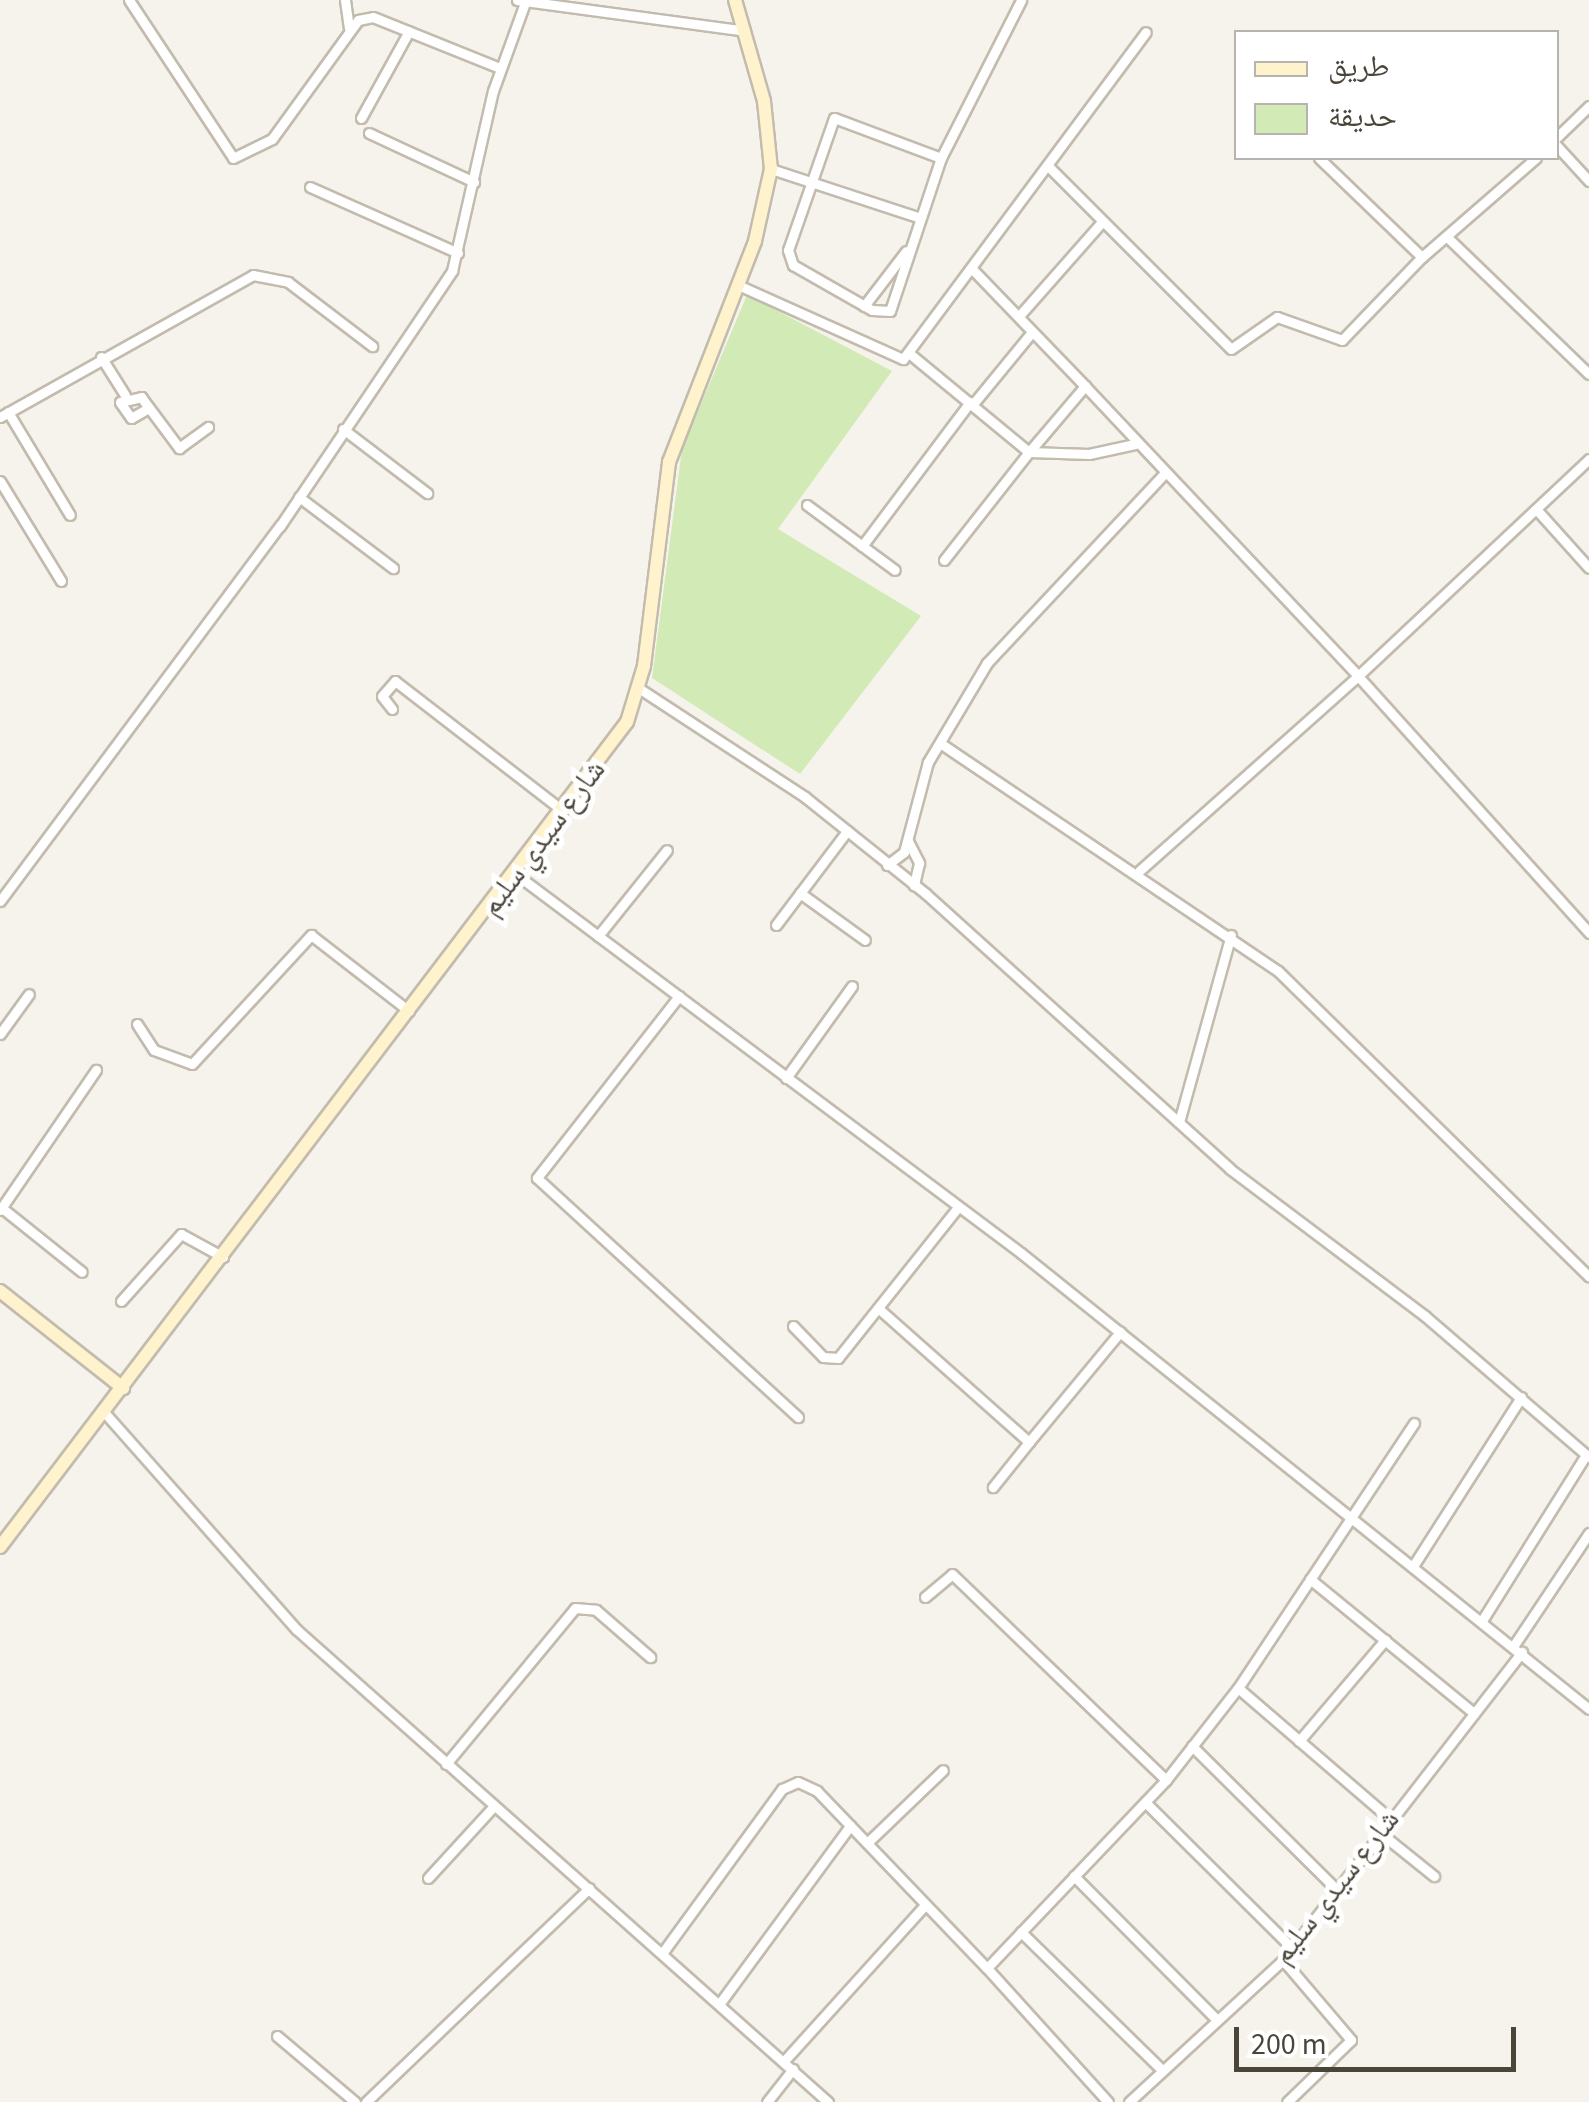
<!DOCTYPE html>
<html>
<head>
<meta charset="utf-8">
<style>
  body { margin:0 }
  #map { position:relative; width:1589px; height:2102px; overflow:hidden; background:#f6f3ec; font-family:"Source Sans 3","Noto Naskh Arabic",sans-serif }
  div>[style] { position:absolute }
  [style*='--x'] { left:calc(var(--x)*1px); top:calc(var(--y)*1px); width:calc(var(--w)*1px); rotate:calc(var(--a)*1deg) }
  .green>* { inset:0; background:#d2eab5 }
  .roads { filter:drop-shadow(2px 0 #c2bbae) drop-shadow(-2px 0 #c2bbae) drop-shadow(0 2px #c2bbae) drop-shadow(0 -2px #c2bbae) }
  .street>* { height:9px; margin:-4.5px; padding:0 4.5px; transform-origin:4.5px; border-radius:4.5px; background:#fff }
  .secondary>* { height:12px; margin:-6px; padding:0 6px; transform-origin:6px; border-radius:6px; background:#fff3cd }
  span { translate:-50% -50%; white-space:nowrap; text-align:center; line-height:1.15; -webkit-text-stroke:10px #fff; paint-order:stroke }
  .street-label { font-size:30px; color:#4b4439 }
  .legend { position:absolute; left:1234px; top:30px; width:325px; height:130px; box-sizing:border-box; background:#fff; border:2px solid #b7b4b0; margin:0; padding:12px 18px; list-style:none; font-size:30px; color:#4b4439 }
  .legend li { display:flex; align-items:center; gap:20px; height:50px }
  .legend b { width:50px; border:2px solid #b7b4b0 }
  .scale { position:absolute; left:1234px; top:2027px; width:282px; height:45px; box-sizing:border-box; border:5px solid #4b4439; border-top:0; padding-left:12px; font-size:30px; line-height:35px; white-space:nowrap; color:#4b4439; -webkit-text-stroke:8px #fff; paint-order:stroke }
</style>
</head>
<body>
<div id="map">
  <div class="green">
    <i style="clip-path:polygon(747px 295px,892px 371px,778px 529px,921px 616px,800px 774px,652px 678px,682px 449px)"></i>
  </div>
  <div class="roads">
    <div class="street">
      <i style="--x:129;--y:0;--w:189;--a:56.6"></i>
      <i style="--x:233;--y:158;--w:43;--a:-26"></i>
      <i style="--x:272;--y:139;--w:147;--a:-54.1"></i>
      <i style="--x:358;--y:20;--w:15;--a:-11"></i>
      <i style="--x:373;--y:17;--w:137;--a:21.9"></i>
      <i style="--x:345;--y:0;--w:28;--a:82"></i>
      <i style="--x:517;--y:0;--w:230;--a:7.7"></i>
      <i style="--x:361;--y:118;--w:99;--a:-61.1"></i>
      <i style="--x:369;--y:133;--w:116;--a:25"></i>
      <i style="--x:1556;--y:138;--w:46;--a:-44.1"></i>
      <i style="--x:1556;--y:145;--w:49;--a:47.5"></i>
      <i style="--x:941;--y:158;--w:114;--a:-159.5"></i>
      <i style="--x:834;--y:118;--w:140;--a:109.2"></i>
      <i style="--x:788;--y:250;--w:16;--a:72"></i>
      <i style="--x:793;--y:265;--w:91;--a:29.7"></i>
      <i style="--x:872;--y:310;--w:18;--a:3"></i>
      <i style="--x:890;--y:311;--w:161;--a:-71.6"></i>
      <i style="--x:941;--y:158;--w:177;--a:-63.1"></i>
      <i style="--x:1319;--y:158;--w:143;--a:43.9"></i>
      <i style="--x:1422;--y:257;--w:151;--a:-41"></i>
      <i style="--x:1049;--y:167;--w:257;--a:45"></i>
      <i style="--x:1231;--y:349;--w:56;--a:-34.8"></i>
      <i style="--x:1277;--y:317;--w:69;--a:19.5"></i>
      <i style="--x:1342;--y:340;--w:115;--a:-46.1"></i>
      <i style="--x:771;--y:169;--w:155;--a:18.1"></i>
      <i style="--x:310;--y:187;--w:162;--a:24"></i>
      <i style="--x:1447;--y:237;--w:197;--a:44"></i>
      <i style="--x:738;--y:285;--w:181;--a:24.2"></i>
      <i style="--x:903;--y:359;--w:407;--a:-53.4"></i>
      <i style="--x:864;--y:306;--w:69;--a:-52.6"></i>
      <i style="--x:1019;--y:316;--w:125;--a:-48.6"></i>
      <i style="--x:910;--y:354;--w:154;--a:39.5"></i>
      <i style="--x:1029;--y:452;--w:87;--a:-49.7"></i>
      <i style="--x:1085;--y:386;--w:163;--a:-134"></i>
      <i style="--x:101;--y:357;--w:45;--a:57.7"></i>
      <i style="--x:1085;--y:386;--w:398;--a:46.7"></i>
      <i style="--x:1358;--y:676;--w:293;--a:138.3"></i>
      <i style="--x:973;--y:404;--w:93;--a:-50.7"></i>
      <i style="--x:145;--y:410;--w:16;--a:150"></i>
      <i style="--x:131;--y:418;--w:19;--a:-125"></i>
      <i style="--x:120;--y:402;--w:22;--a:-13"></i>
      <i style="--x:141;--y:397;--w:64;--a:53.3"></i>
      <i style="--x:179;--y:448;--w:36;--a:-36"></i>
      <i style="--x:8;--y:412;--w:120;--a:59"></i>
      <i style="--x:0;--y:417;--w:290;--a:-29.3"></i>
      <i style="--x:253;--y:275;--w:36;--a:11"></i>
      <i style="--x:288;--y:282;--w:106;--a:37.3"></i>
      <i style="--x:343;--y:429;--w:106;--a:37.3"></i>
      <i style="--x:1589;--y:459;--w:317;--a:136.8"></i>
      <i style="--x:1358;--y:676;--w:346;--a:48"></i>
      <i style="--x:0;--y:481;--w:117;--a:58.6"></i>
      <i style="--x:299;--y:497;--w:118;--a:37.1"></i>
      <i style="--x:807;--y:505;--w:109;--a:36.5"></i>
      <i style="--x:1536;--y:509;--w:79;--a:48.1"></i>
      <i style="--x:862;--y:546;--w:180;--a:-53.1"></i>
      <i style="--x:944;--y:560;--w:137;--a:-51.8"></i>
      <i style="--x:1029;--y:452;--w:60;--a:1.9"></i>
      <i style="--x:1089;--y:454;--w:47;--a:-12.3"></i>
      <i style="--x:640;--y:689;--w:197;--a:33.2"></i>
      <i style="--x:805;--y:797;--w:154;--a:38.7"></i>
      <i style="--x:925;--y:893;--w:411;--a:42.1"></i>
      <i style="--x:1230;--y:1169;--w:244;--a:37"></i>
      <i style="--x:1425;--y:1316;--w:216;--a:40.7"></i>
      <i style="--x:392;--y:709;--w:16;--a:-128"></i>
      <i style="--x:382;--y:696;--w:20;--a:-49"></i>
      <i style="--x:395;--y:681;--w:212;--a:37.7"></i>
      <i style="--x:940;--y:743;--w:408;--a:34"></i>
      <i style="--x:1278;--y:971;--w:436;--a:44.5"></i>
      <i style="--x:908;--y:841;--w:25;--a:63"></i>
      <i style="--x:919;--y:863;--w:23;--a:103"></i>
      <i style="--x:887;--y:865;--w:21;--a:-37"></i>
      <i style="--x:904;--y:852;--w:93;--a:-75.1"></i>
      <i style="--x:928;--y:762;--w:115;--a:-59.2"></i>
      <i style="--x:987;--y:663;--w:258;--a:-46.9"></i>
      <i style="--x:517;--y:875;--w:630;--a:36.87"></i>
      <i style="--x:1021;--y:1253;--w:728;--a:38.76"></i>
      <i style="--x:800;--y:893;--w:80;--a:35.9"></i>
      <i style="--x:0;--y:901;--w:468;--a:-53.3"></i>
      <i style="--x:280;--y:526;--w:308;--a:-56"></i>
      <i style="--x:452;--y:271;--w:185;--a:-77.2"></i>
      <i style="--x:493;--y:91;--w:97;--a:-70.1"></i>
      <i style="--x:776;--y:925;--w:118;--a:-52.9"></i>
      <i style="--x:598;--y:936;--w:110;--a:-51.3"></i>
      <i style="--x:679;--y:996;--w:231;--a:128"></i>
      <i style="--x:537;--y:1178;--w:354;--a:42.5"></i>
      <i style="--x:137;--y:1024;--w:31;--a:57"></i>
      <i style="--x:154;--y:1050;--w:40;--a:20.2"></i>
      <i style="--x:192;--y:1064;--w:176;--a:-47.3"></i>
      <i style="--x:311;--y:935;--w:124;--a:37.8"></i>
      <i style="--x:0;--y:1034;--w:49;--a:-54.1"></i>
      <i style="--x:786;--y:1078;--w:113;--a:-54.3"></i>
      <i style="--x:1179;--y:1122;--w:194;--a:-74.5"></i>
      <i style="--x:2;--y:1208;--w:102;--a:38.7"></i>
      <i style="--x:0;--y:1210;--w:170;--a:-55.6"></i>
      <i style="--x:121;--y:1301;--w:90;--a:-48.2"></i>
      <i style="--x:181;--y:1234;--w:48;--a:28.7"></i>
      <i style="--x:878;--y:1308;--w:202;--a:41.6"></i>
      <i style="--x:1029;--y:1442;--w:58;--a:128.7"></i>
      <i style="--x:793;--y:1326;--w:43;--a:45.9"></i>
      <i style="--x:823;--y:1357;--w:15;--a:4"></i>
      <i style="--x:838;--y:1358;--w:193;--a:-51.5"></i>
      <i style="--x:104;--y:1412;--w:290;--a:48.5"></i>
      <i style="--x:296;--y:1629;--w:712;--a:41.64"></i>
      <i style="--x:1029;--y:1442;--w:143;--a:-50.4"></i>
      <i style="--x:1415;--y:1563;--w:197;--a:-57.4"></i>
      <i style="--x:1310;--y:1579;--w:212;--a:39.3"></i>
      <i style="--x:925;--y:1597;--w:35;--a:-40"></i>
      <i style="--x:952;--y:1574;--w:297;--a:43.9"></i>
      <i style="--x:1483;--y:1619;--w:194;--a:-57.9"></i>
      <i style="--x:1514;--y:1645;--w:135;--a:-56.2"></i>
      <i style="--x:1238;--y:1688;--w:199;--a:40.7"></i>
      <i style="--x:1299;--y:1741;--w:133;--a:-49.6"></i>
      <i style="--x:1192;--y:1746;--w:200;--a:44.8"></i>
      <i style="--x:446;--y:1764;--w:202;--a:-50.4"></i>
      <i style="--x:575;--y:1608;--w:21;--a:5"></i>
      <i style="--x:596;--y:1610;--w:72;--a:41"></i>
      <i style="--x:1145;--y:1802;--w:207;--a:44.8"></i>
      <i style="--x:1378;--y:1831;--w:72;--a:38.8"></i>
      <i style="--x:867;--y:1843;--w:105;--a:-43.8"></i>
      <i style="--x:1074;--y:1876;--w:203;--a:45.2"></i>
      <i style="--x:428;--y:1878;--w:98;--a:-47.5"></i>
      <i style="--x:1021;--y:1932;--w:197;--a:44.4"></i>
      <i style="--x:663;--y:1952;--w:202;--a:-53.9"></i>
      <i style="--x:782;--y:1789;--w:17;--a:-24"></i>
      <i style="--x:798;--y:1782;--w:21;--a:25"></i>
      <i style="--x:817;--y:1791;--w:245;--a:46.2"></i>
      <i style="--x:1283;--y:1960;--w:105;--a:49.6"></i>
      <i style="--x:1351;--y:2040;--w:89;--a:135.9"></i>
      <i style="--x:720;--y:2003;--w:220;--a:-53.7"></i>
      <i style="--x:277;--y:2036;--w:102;--a:40.2"></i>
      <i style="--x:784;--y:2061;--w:210;--a:-47.9"></i>
      <i style="--x:366;--y:2102;--w:309;--a:-43.8"></i>
      <i style="--x:767;--y:2102;--w:42;--a:-51.8"></i>
      <i style="--x:1108;--y:2102;--w:181;--a:-132.1"></i>
      <i style="--x:987;--y:1968;--w:260;--a:-46.4"></i>
      <i style="--x:1166;--y:1780;--w:117;--a:-52"></i>
      <i style="--x:1238;--y:1688;--w:318;--a:-56.4"></i>
      <i style="--x:1129;--y:2102;--w:209;--a:-42.7"></i>
      <i style="--x:1283;--y:1960;--w:390;--a:-52.2"></i>
    </div>
    <div class="secondary">
      <i style="--x:0;--y:1291;--w:157;--a:38.3"></i>
      <i style="--x:0;--y:1547;--w:1036;--a:-52.77"></i>
      <i style="--x:627;--y:722;--w:59;--a:-73.1"></i>
      <i style="--x:644;--y:666;--w:206;--a:-83"></i>
      <i style="--x:669;--y:462;--w:237;--a:-68.7"></i>
      <i style="--x:755;--y:241;--w:74;--a:-77.5"></i>
      <i style="--x:771;--y:169;--w:68;--a:-95.9"></i>
      <i style="--x:764;--y:101;--w:105;--a:-106"></i>
    </div>
  </div>
  <div class="street-label">
    <span style="left:543px;top:838px;rotate:-53deg">شارع سيدي سليم</span>
    <span style="left:1336px;top:1887px;rotate:-52deg">شارع سيدي سليم</span>
  </div>
  <ul class="legend">
  <li><b style="height:12px;background:#fff3cd"></b>طريق</li>
  <li><b style="height:28px;background:#d2eab5"></b>حديقة</li>
  </ul>
  <div class="scale">200 m</div>
</div>
</body>
</html>
